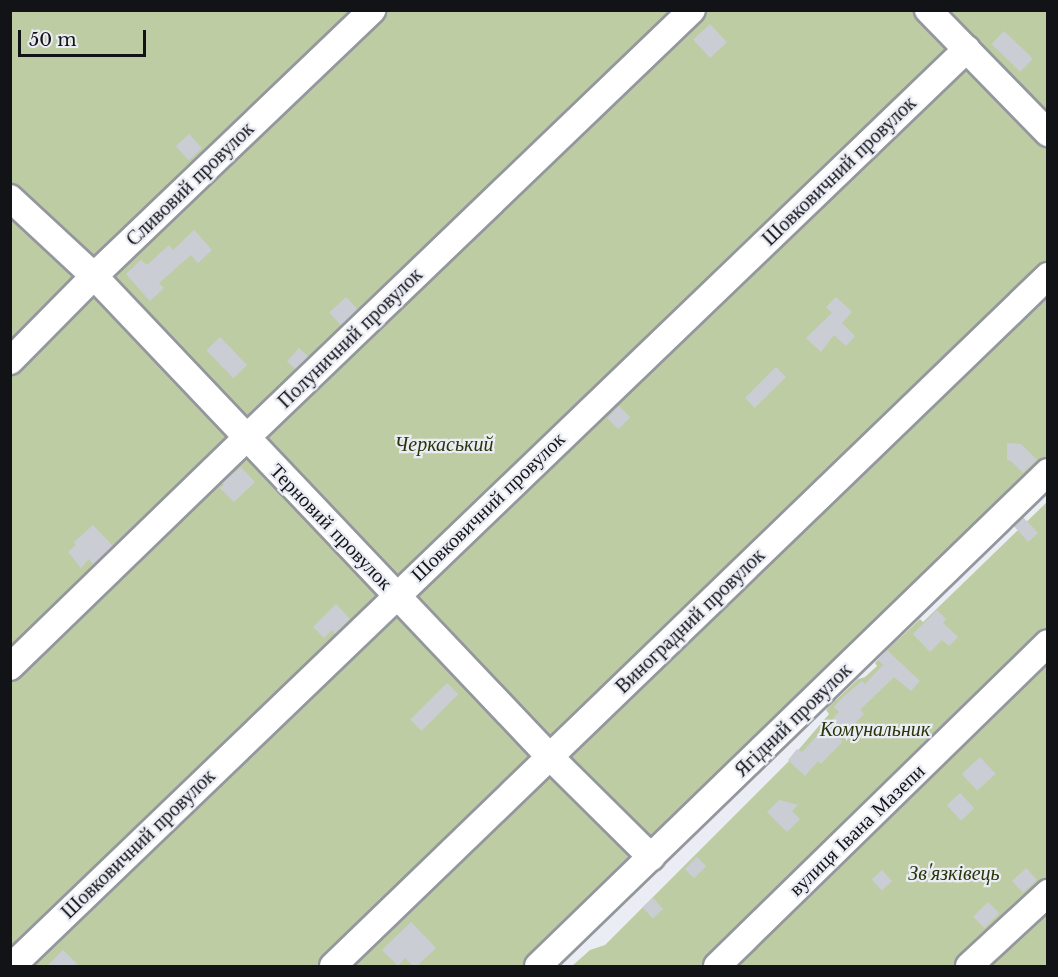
<!DOCTYPE html>
<html>
<head>
<meta charset="utf-8">
<style>
  body { margin:0 }
  #map { position:relative; width:1058px; height:977px; overflow:hidden; background:#ebedf5; font-family:"Libre Baskerville",serif }
  div>[style] { position:absolute }
  [style*='--x'] { left:calc(var(--x)*1px); top:calc(var(--y)*1px); width:calc(var(--w)*1px); rotate:calc(var(--a)*1deg) }
  .green>* { inset:0; background:#becca4 }
  .building>* { inset:0; background:#cacdd4; transform-origin:0 0 }
  .roads { filter:drop-shadow(2px 0 #94979d) drop-shadow(-2px 0 #94979d) drop-shadow(0 2px #94979d) drop-shadow(0 -2px #94979d) }
  .minor>* { height:26px; margin:-13px; padding:0 13px; transform-origin:13px; border-radius:13px; background:#fff }
  span { translate:-50% -50%; white-space:nowrap; text-align:center; line-height:1.15; -webkit-text-stroke:4.5px #ebedf5; paint-order:stroke }
  .street-label { font-size:20px; color:#121316 }
  .park-label { font-size:20px; color:#293508; font-style:italic }
  .frame { position:absolute; inset:0; border:12px solid #121316; pointer-events:none }
  .scale { position:absolute; left:18px; top:30px; width:128px; height:27px; box-sizing:border-box; border:3px solid #121316; border-top:0; padding-left:8px; font-size:18px; line-height:21px; white-space:nowrap; color:#121316; -webkit-text-stroke:4px #ebedf5; paint-order:stroke }
</style>
</head>
<body>
<div id="map">
  <div class="green">
    <i style="clip-path:polygon(10px 11px,1047px 11px,1047px 464px,530px 966px,11px 966px)"></i>
    <i style="clip-path:polygon(1047px 502px,1047px 629px,806px 865px,701px 966px,572px 966px,590px 950px,605px 945px,788px 762px,829px 714px,826px 710px,830px 705px,830px 700px,836px 700px,858px 679px,865px 677px,877px 666px,875px 663px,887px 650px,920px 619px,923px 622px)"></i>
    <i style="clip-path:polygon(1047px 653px,1047px 966px,725px 966px)"></i>
  </div>
  <div class="building">
    <i style="left:710px;top:24px;width:25px;height:23px;rotate:47deg"></i>
    <i style="left:1004px;top:31px;width:40px;height:18px;rotate:44deg"></i>
    <i style="left:189px;top:134px;width:19px;height:18px;rotate:47deg"></i>
    <i style="clip-path:polygon(194px 230px,212px 250px,198px 263px,191px 255px,159px 283px,164px 288px,150px 301px,126px 274px,141px 260px,147px 265px,169px 245px,173px 250px)"></i>
    <i style="left:346px;top:297px;width:18px;height:23px;rotate:47deg"></i>
    <i style="clip-path:polygon(836px 297px,852px 312px,842px 323px,855px 336px,846px 346px,834px 335px,821px 352px,806px 338px,832px 313px,826px 307px)"></i>
    <i style="left:220px;top:337px;width:39px;height:19px;rotate:46deg"></i>
    <i style="left:299px;top:348px;width:13px;height:18px;rotate:42deg"></i>
    <i style="left:776px;top:367px;width:14px;height:44px;rotate:45deg"></i>
    <i style="left:619px;top:406px;width:16px;height:17px;rotate:45deg"></i>
    <i style="clip-path:polygon(1007px 443px,1021px 444px,1037px 460px,1023px 473px,1011px 461px,1007px 460px)"></i>
    <i style="clip-path:polygon(241px 467px,255px 482px,234px 502px,220px 488px,224px 485px,222px 483px)"></i>
    <i style="left:1023px;top:517px;width:22px;height:13px;rotate:47deg"></i>
    <i style="clip-path:polygon(93px 525px,113px 546px,94px 565px,89px 559px,81px 568px,68px 552px,76px 545px,74px 542px)"></i>
    <i style="clip-path:polygon(336px 604px,350px 619px,335px 634px,332px 630px,324px 638px,313px 627px)"></i>
    <i style="clip-path:polygon(937px 610px,946px 619px,943px 623px,958px 637px,949px 646px,942px 640px,930px 652px,913px 634px)"></i>
    <i style="clip-path:polygon(887px 650px,920px 681px,911px 691px,894px 677px,860px 710px,864px 714px,840px 739px,842px 742px,821px 764px,818px 761px,805px 776px,788px 760px,797px 749px,802px 752px,839px 712px,834px 707px,844px 696px,862px 681px,865px 684px,883px 665px,878px 660px)"></i>
    <i style="left:447px;top:683px;width:16px;height:52px;rotate:45deg"></i>
    <i style="left:980px;top:757px;width:23px;height:25px;rotate:47deg"></i>
    <i style="left:960px;top:793px;width:21px;height:18px;rotate:47deg"></i>
    <i style="clip-path:polygon(779px 800px,798px 805px,792px 811px,800px 819px,787px 832px,767px 812px)"></i>
    <i style="left:697px;top:857px;width:13px;height:17px;rotate:45deg"></i>
    <i style="left:1026px;top:868px;width:16px;height:19px;rotate:47deg"></i>
    <i style="left:882px;top:870px;width:15px;height:14px;rotate:48deg"></i>
    <i style="left:653px;top:898px;width:15px;height:14px;rotate:48deg"></i>
    <i style="left:988px;top:902px;width:16px;height:21px;rotate:45deg"></i>
    <i style="clip-path:polygon(411px 922px,436px 948px,417px 966px,413px 966px,405px 958px,398px 966px,382px 950px)"></i>
    <i style="clip-path:polygon(63px 950px,79px 966px,47px 966px)"></i>
  </div>
  <div class="roads">
    <div class="minor">
      <i style="--x:928;--y:10;--w:172;--a:45.7"></i>
      <i style="--x:10;--y:198;--w:115;--a:42.9"></i>
      <i style="--x:94;--y:276;--w:661;--a:46.53"></i>
      <i style="--x:549;--y:756;--w:144;--a:44.7"></i>
      <i style="--x:10;--y:361;--w:120;--a:-45.3"></i>
      <i style="--x:94;--y:276;--w:385;--a:-43.7"></i>
      <i style="--x:10;--y:667;--w:329;--a:-44.1"></i>
      <i style="--x:246;--y:438;--w:618;--a:-43.82"></i>
      <i style="--x:12;--y:966;--w:1324;--a:-43.84"></i>
      <i style="--x:333;--y:966;--w:994;--a:-43.98"></i>
      <i style="--x:538;--y:966;--w:710;--a:-44.09"></i>
      <i style="--x:717;--y:966;--w:462;--a:-44.3"></i>
      <i style="--x:969;--y:966;--w:108;--a:-42.7"></i>
    </div>
  </div>
  <div class="street-label">
    <span style="left:839px;top:171px;rotate:-44deg">Шовковичний провулок</span>
    <span style="left:190px;top:184px;rotate:-44deg">Сливовий провулок</span>
    <span style="left:350px;top:338px;rotate:-44deg">Полуничний провулок</span>
    <span style="left:488px;top:507px;rotate:-44deg">Шовковичний провулок</span>
    <span style="left:331px;top:527px;rotate:46deg">Терновий провулок</span>
    <span style="left:690px;top:621px;rotate:-44deg">Виноградний провулок</span>
    <span style="left:793px;top:720px;rotate:-44deg">Ягідний провулок</span>
    <span style="left:857px;top:830px;rotate:-44deg">вулиця Івана Мазепи</span>
    <span style="left:138px;top:844px;rotate:-44deg">Шовковичний провулок</span>
  </div>
  <div class="park-label">
    <span style="left:444px;top:444px">Черкаський</span>
    <span style="left:875px;top:729px">Комунальник</span>
    <span style="left:954px;top:873px">Зв'язківець</span>
  </div>
  <div class="frame"></div>
  <div class="scale">50 m</div>
</div>
</body>
</html>
